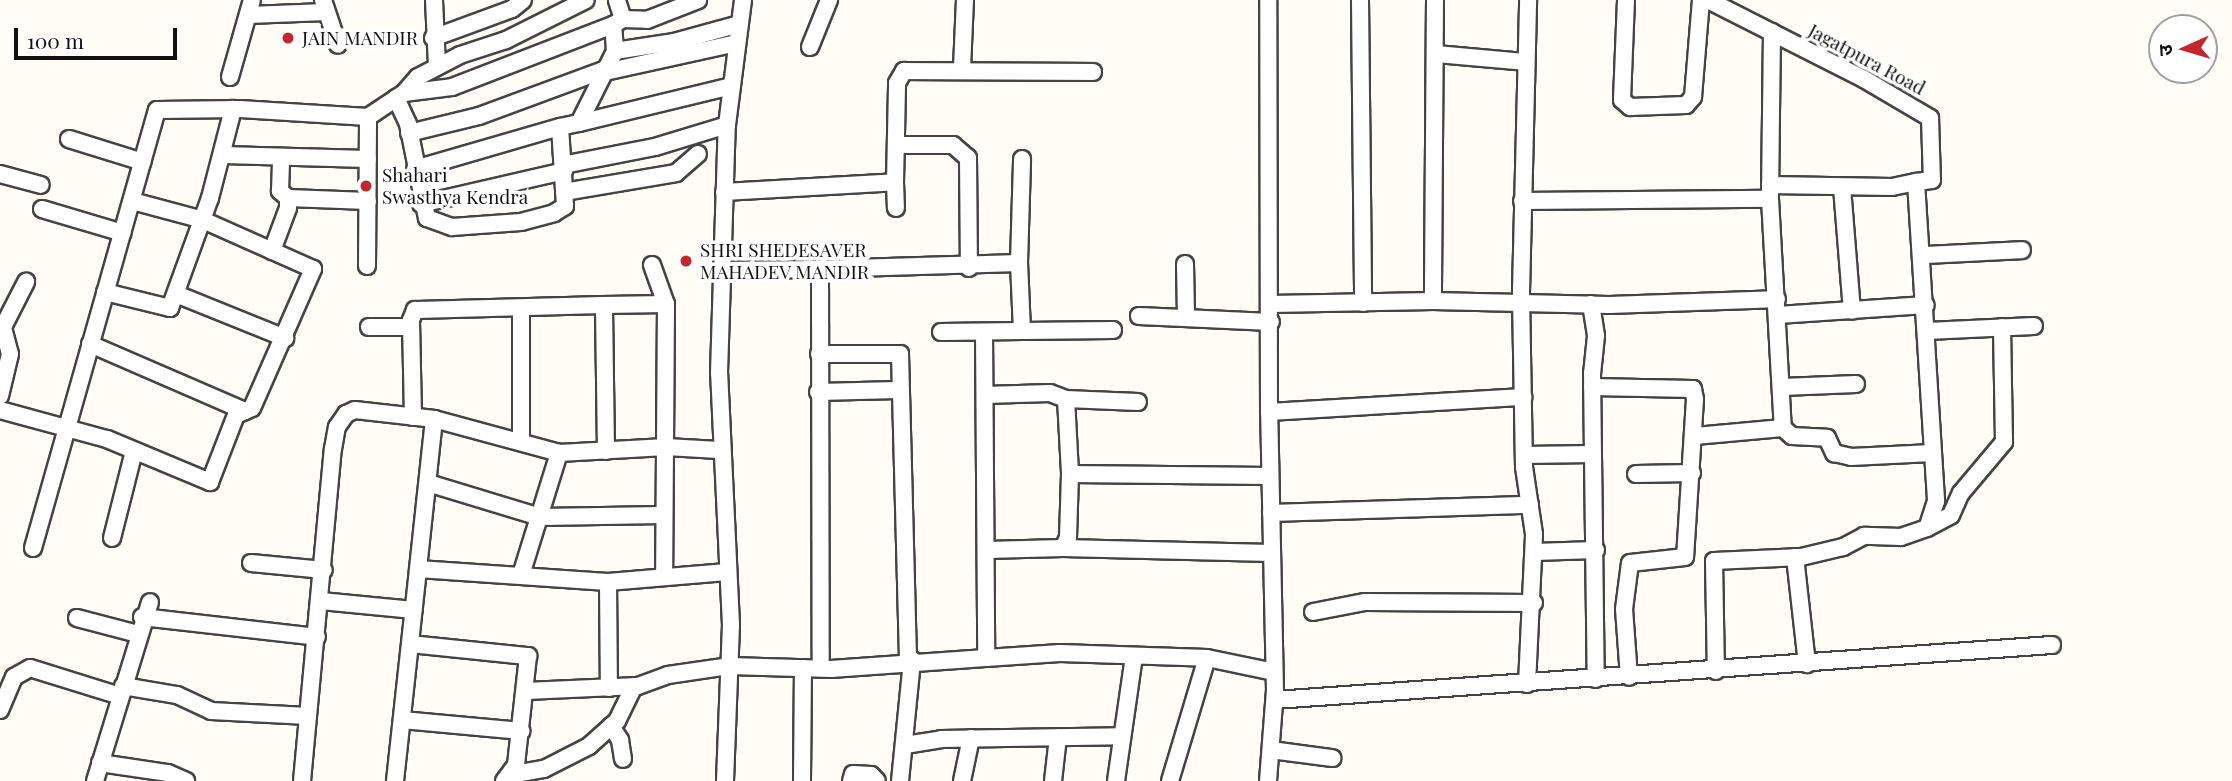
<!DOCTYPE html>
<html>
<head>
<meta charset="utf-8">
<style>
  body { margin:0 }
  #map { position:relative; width:2232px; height:781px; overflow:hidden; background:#fffdf5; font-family:"Playfair Display","Noto Sans Devanagari",serif }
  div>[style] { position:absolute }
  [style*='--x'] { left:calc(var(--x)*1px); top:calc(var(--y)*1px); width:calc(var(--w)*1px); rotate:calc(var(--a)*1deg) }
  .roads { filter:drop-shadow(2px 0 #444) drop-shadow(-2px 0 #444) drop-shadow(0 2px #444) drop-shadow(0 -2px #444) }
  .minor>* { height:16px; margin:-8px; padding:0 8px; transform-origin:8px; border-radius:8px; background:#fff }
  .dots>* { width:19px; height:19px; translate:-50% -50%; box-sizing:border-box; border:4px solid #fff; border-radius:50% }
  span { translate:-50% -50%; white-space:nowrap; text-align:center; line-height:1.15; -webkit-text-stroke:7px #fff; paint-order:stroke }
  .poi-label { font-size:19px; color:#111 }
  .left { translate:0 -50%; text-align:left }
  .street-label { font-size:19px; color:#111 }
  .north { position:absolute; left:2148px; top:14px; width:70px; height:70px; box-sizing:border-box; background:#fff; border:2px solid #a0a0a0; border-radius:50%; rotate:266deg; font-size:19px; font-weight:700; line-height:28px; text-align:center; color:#111 }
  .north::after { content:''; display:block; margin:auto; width:24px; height:32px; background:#c4262e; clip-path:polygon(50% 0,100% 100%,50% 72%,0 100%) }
  .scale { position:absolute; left:14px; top:28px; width:163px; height:32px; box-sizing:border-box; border:4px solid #111; border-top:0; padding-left:9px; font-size:21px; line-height:24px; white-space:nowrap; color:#111; -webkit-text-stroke:5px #fff; paint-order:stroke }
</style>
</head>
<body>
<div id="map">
  <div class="roads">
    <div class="minor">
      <i style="--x:323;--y:0;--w:47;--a:71.6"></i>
      <i style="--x:434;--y:0;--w:67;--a:87.4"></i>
      <i style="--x:1360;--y:0;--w:303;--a:89.4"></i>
      <i style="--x:1435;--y:0;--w:301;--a:90.4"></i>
      <i style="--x:1433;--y:301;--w:176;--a:1.3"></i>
      <i style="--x:1609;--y:305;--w:168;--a:-2"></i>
      <i style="--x:1626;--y:0;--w:100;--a:92.3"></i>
      <i style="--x:1622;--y:100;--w:11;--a:41"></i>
      <i style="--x:1630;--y:107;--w:56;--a:-2"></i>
      <i style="--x:1686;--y:105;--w:11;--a:-49"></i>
      <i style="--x:1693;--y:97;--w:97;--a:-85.3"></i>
      <i style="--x:1708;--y:0;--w:175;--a:26.9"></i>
      <i style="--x:1864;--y:79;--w:77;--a:30.6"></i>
      <i style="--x:1930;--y:118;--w:62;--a:88.2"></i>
      <i style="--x:1932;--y:180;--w:16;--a:173"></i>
      <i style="--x:1916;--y:182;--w:320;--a:86.4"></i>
      <i style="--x:1936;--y:501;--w:28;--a:108"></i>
      <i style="--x:1927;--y:528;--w:28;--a:161"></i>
      <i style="--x:1901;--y:537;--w:37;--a:-178"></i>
      <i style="--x:1864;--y:536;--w:24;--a:152"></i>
      <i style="--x:1843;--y:547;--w:43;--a:166.6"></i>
      <i style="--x:1801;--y:557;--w:87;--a:177.4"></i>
      <i style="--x:1714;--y:561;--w:110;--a:89"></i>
      <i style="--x:248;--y:15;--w:78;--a:-2.2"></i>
      <i style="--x:623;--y:19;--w:24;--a:2"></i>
      <i style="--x:647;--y:20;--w:55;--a:-21.4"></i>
      <i style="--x:1772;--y:32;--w:167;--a:90.7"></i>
      <i style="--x:1770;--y:199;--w:229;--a:86.8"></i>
      <i style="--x:1783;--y:428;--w:12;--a:42"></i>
      <i style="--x:1792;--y:436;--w:35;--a:3"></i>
      <i style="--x:1827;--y:438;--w:17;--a:65"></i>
      <i style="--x:1834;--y:453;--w:17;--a:13"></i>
      <i style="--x:1851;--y:457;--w:81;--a:-2.8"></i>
      <i style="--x:433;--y:38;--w:84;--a:-20.2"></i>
      <i style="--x:512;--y:9;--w:14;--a:-39"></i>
      <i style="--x:810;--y:47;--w:51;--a:-68"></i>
      <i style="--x:615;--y:51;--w:60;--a:-8.7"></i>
      <i style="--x:674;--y:42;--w:68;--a:-15.3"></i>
      <i style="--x:1436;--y:54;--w:89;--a:5.1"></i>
      <i style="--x:962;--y:68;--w:68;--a:-87.5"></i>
      <i style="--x:605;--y:72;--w:135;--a:-12.4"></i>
      <i style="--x:230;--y:77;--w:80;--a:-74.1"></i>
      <i style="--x:404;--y:93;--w:48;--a:-7.1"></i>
      <i style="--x:452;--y:87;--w:173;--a:-21.1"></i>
      <i style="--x:396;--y:98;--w:29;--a:65"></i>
      <i style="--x:408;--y:124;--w:96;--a:78.6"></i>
      <i style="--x:427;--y:218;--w:27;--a:20"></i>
      <i style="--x:452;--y:227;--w:69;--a:-4.1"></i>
      <i style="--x:521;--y:222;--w:34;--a:-15"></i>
      <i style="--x:554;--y:213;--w:13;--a:-32"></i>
      <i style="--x:565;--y:206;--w:79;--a:-93.6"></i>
      <i style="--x:560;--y:127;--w:19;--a:-12"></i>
      <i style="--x:579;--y:123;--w:80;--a:-63.4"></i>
      <i style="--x:615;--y:51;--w:26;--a:-94"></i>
      <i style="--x:613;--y:25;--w:12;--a:-31"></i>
      <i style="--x:623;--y:19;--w:20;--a:-108"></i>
      <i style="--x:579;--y:123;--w:157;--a:-13.6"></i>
      <i style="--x:409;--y:133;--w:72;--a:-13.7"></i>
      <i style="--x:479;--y:116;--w:135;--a:-20.3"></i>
      <i style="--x:69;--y:139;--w:77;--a:17.3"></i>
      <i style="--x:899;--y:145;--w:54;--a:0"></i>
      <i style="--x:953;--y:145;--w:20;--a:41"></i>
      <i style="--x:968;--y:158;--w:110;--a:89.5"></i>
      <i style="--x:223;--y:155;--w:145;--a:1.6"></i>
      <i style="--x:563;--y:165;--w:94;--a:-11.1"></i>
      <i style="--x:655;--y:147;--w:75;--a:-17"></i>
      <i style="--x:415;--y:169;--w:151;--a:-16.2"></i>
      <i style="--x:0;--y:174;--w:42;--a:15"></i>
      <i style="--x:895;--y:182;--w:26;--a:88"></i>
      <i style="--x:1770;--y:185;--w:122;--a:0.9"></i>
      <i style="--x:1892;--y:187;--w:25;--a:-12"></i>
      <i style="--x:1842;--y:187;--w:124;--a:85.4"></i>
      <i style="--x:564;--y:192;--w:114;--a:-9.6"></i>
      <i style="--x:676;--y:173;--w:29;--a:-41"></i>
      <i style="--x:724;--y:192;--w:171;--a:-3.3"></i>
      <i style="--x:895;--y:182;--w:99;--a:-88.8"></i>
      <i style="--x:897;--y:83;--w:14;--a:-60"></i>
      <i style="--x:904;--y:71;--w:189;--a:0.3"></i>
      <i style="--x:288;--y:198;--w:80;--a:2.1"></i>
      <i style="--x:1522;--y:201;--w:248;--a:-0.5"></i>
      <i style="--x:421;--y:204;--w:147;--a:-13"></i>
      <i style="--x:42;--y:209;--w:84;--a:16.5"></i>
      <i style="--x:272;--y:251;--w:46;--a:-69.6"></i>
      <i style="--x:288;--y:208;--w:10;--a:-90"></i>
      <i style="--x:288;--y:198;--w:11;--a:-139"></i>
      <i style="--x:280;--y:191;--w:34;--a:-88"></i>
      <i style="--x:1924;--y:255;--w:98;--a:-2.9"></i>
      <i style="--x:1185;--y:264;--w:54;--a:88.9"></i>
      <i style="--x:652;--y:265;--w:41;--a:70.3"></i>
      <i style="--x:666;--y:304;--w:273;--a:90.4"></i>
      <i style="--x:367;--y:266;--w:149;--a:-89.6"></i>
      <i style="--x:820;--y:269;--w:199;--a:-1.7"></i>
      <i style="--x:1019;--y:263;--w:104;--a:-88.3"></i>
      <i style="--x:721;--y:270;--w:99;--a:-0.6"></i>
      <i style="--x:820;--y:269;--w:399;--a:89.9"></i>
      <i style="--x:105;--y:292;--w:67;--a:13.8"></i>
      <i style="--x:170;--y:308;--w:117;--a:-70"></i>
      <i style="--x:210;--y:198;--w:92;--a:-75.5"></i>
      <i style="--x:176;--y:294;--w:118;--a:22"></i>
      <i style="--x:1271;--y:304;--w:162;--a:-1.1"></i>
      <i style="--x:1591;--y:304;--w:32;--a:81"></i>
      <i style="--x:1596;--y:336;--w:37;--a:96"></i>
      <i style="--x:1592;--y:373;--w:306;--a:89.3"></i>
      <i style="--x:1778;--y:315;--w:148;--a:-3.9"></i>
      <i style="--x:1139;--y:316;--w:132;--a:2.6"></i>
      <i style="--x:369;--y:327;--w:42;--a:0"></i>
      <i style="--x:1022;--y:331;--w:91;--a:-0.6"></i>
      <i style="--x:1927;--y:331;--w:107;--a:-2.7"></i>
      <i style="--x:941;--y:332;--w:81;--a:-0.7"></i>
      <i style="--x:1022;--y:331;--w:68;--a:-92.5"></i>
      <i style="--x:984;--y:332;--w:326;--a:89.6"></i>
      <i style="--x:986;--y:658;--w:74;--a:-3.9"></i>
      <i style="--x:1060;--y:653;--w:147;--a:1.9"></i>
      <i style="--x:1207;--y:658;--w:68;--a:11.8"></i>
      <i style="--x:90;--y:344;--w:169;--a:23.4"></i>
      <i style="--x:819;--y:354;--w:81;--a:0"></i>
      <i style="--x:900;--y:354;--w:307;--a:88.5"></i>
      <i style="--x:1592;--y:387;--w:101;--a:1.1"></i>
      <i style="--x:1693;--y:389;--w:10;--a:79"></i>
      <i style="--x:1695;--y:399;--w:158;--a:93.6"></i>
      <i style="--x:1685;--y:557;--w:55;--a:173.8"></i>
      <i style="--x:1630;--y:563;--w:46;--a:97.4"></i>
      <i style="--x:1624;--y:609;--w:68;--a:85.8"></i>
      <i style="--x:1782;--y:387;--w:74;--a:-2.3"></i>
      <i style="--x:818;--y:392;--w:80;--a:-1.4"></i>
      <i style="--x:985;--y:395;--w:65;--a:-1.8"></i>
      <i style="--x:1050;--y:393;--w:17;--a:21"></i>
      <i style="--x:1066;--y:399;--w:75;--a:86.9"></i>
      <i style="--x:1070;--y:474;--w:64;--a:91.8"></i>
      <i style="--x:1068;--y:538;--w:11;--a:117"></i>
      <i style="--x:1063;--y:548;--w:77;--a:178.5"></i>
      <i style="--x:0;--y:396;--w:43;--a:-76.6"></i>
      <i style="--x:10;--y:354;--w:28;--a:-105"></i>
      <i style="--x:3;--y:327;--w:51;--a:-62.9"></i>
      <i style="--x:1066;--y:399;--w:72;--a:2.4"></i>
      <i style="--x:0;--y:410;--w:111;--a:15.2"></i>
      <i style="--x:107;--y:439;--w:112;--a:22.7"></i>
      <i style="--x:210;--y:482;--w:72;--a:-68.8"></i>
      <i style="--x:236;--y:415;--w:17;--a:-24"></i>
      <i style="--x:252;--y:408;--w:152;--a:-66.3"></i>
      <i style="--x:313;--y:269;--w:120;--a:-156"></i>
      <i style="--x:203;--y:220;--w:73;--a:-165"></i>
      <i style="--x:1269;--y:412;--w:255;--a:-3.4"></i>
      <i style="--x:413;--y:417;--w:97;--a:-91.2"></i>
      <i style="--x:411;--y:320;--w:11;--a:-68"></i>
      <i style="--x:415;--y:310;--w:189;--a:-1.5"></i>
      <i style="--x:434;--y:419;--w:151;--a:96.1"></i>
      <i style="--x:418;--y:569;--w:190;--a:3.9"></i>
      <i style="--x:608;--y:582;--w:119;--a:-4.8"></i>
      <i style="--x:1695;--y:436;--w:88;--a:-5.2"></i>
      <i style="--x:521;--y:442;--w:134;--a:-90"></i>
      <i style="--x:606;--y:451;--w:146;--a:-90.8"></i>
      <i style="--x:604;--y:305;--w:62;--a:-0.9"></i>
      <i style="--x:1524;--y:455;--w:69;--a:-0.8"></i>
      <i style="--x:1070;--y:474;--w:200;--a:0.6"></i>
      <i style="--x:1636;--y:474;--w:56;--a:-1"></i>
      <i style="--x:428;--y:483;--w:117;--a:16.9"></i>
      <i style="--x:540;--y:517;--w:123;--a:-0.9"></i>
      <i style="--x:1271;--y:513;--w:259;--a:-1.8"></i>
      <i style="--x:1927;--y:528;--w:27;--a:-28"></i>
      <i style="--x:1951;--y:515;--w:24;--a:-66"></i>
      <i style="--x:1961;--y:493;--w:67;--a:-49.9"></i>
      <i style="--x:2004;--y:442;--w:115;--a:-91"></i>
      <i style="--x:112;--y:538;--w:90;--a:-75.8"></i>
      <i style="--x:33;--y:548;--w:455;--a:-74.2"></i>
      <i style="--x:157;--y:110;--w:83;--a:-0.7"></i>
      <i style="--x:240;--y:109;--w:128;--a:3.6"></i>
      <i style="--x:368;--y:117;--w:43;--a:-33.7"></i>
      <i style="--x:404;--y:93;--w:21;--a:-49"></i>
      <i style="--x:418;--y:77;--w:47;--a:-27.6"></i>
      <i style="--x:460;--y:55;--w:48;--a:-18.1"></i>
      <i style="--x:506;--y:40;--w:89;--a:-26.6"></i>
      <i style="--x:1063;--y:548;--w:208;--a:1.4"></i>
      <i style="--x:1534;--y:552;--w:62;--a:-1.8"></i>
      <i style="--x:1795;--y:557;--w:108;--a:83.6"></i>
      <i style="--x:251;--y:563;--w:73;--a:5.5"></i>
      <i style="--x:521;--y:575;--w:128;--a:-72.7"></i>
      <i style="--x:608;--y:582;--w:106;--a:89.5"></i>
      <i style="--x:321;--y:601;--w:93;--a:5.5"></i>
      <i style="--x:1313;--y:612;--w:53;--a:-10.9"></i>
      <i style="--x:1365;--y:602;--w:169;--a:0.3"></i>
      <i style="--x:142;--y:617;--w:176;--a:6.5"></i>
      <i style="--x:77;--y:618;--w:63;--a:14.7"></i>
      <i style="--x:411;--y:644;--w:118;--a:5.9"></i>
      <i style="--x:528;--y:656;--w:110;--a:96.3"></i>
      <i style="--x:516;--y:765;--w:20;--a:127"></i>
      <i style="--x:1527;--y:684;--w:150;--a:-87.3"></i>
      <i style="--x:1534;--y:534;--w:68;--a:-98.5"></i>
      <i style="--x:1524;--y:467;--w:175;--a:-91"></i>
      <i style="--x:1521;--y:292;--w:292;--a:-88.6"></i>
      <i style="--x:123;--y:686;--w:55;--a:9.5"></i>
      <i style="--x:177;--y:695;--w:38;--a:25"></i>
      <i style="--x:211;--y:711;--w:97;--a:3"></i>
      <i style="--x:526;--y:691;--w:112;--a:-2.6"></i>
      <i style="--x:638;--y:686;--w:32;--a:-20"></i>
      <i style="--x:668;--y:675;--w:63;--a:-8.3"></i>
      <i style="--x:730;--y:666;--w:101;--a:1.7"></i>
      <i style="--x:831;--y:669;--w:155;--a:-4.1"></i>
      <i style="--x:1275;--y:700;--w:779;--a:-4.05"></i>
      <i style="--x:0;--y:710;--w:36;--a:-67"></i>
      <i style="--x:14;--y:677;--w:18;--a:-29"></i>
      <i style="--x:30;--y:668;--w:94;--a:17.3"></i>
      <i style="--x:402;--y:720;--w:120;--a:5.3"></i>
      <i style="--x:611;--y:726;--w:17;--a:57"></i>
      <i style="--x:620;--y:740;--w:19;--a:81"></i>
      <i style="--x:905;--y:745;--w:36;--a:-9"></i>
      <i style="--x:941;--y:739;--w:181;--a:-0.9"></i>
      <i style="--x:1271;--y:750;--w:62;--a:7.5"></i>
      <i style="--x:100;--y:763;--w:69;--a:8.4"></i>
      <i style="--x:168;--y:773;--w:20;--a:24"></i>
      <i style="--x:509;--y:775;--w:36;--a:-10"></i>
      <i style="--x:544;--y:769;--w:51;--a:-27.1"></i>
      <i style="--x:589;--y:746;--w:38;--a:-42"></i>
      <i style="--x:617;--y:721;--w:39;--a:-64"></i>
      <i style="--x:95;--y:781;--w:187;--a:-72.9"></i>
      <i style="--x:302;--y:781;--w:333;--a:-84.7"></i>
      <i style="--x:333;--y:449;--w:22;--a:-80"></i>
      <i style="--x:337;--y:427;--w:16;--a:-55"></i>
      <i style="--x:346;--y:414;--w:10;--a:-24"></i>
      <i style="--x:355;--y:410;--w:80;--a:6.5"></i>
      <i style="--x:434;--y:419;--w:130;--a:15.2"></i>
      <i style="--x:559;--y:453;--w:107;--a:-3.2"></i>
      <i style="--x:666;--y:447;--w:53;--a:3.2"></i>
      <i style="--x:395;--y:781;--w:213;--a:-83.8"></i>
      <i style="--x:725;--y:781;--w:156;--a:-87.8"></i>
      <i style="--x:731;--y:625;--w:252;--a:-92.7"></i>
      <i style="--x:719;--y:373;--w:248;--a:-88.2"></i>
      <i style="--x:727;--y:125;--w:126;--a:-82.7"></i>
      <i style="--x:802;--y:781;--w:113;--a:-89.5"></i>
      <i style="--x:851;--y:781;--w:7;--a:-74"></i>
      <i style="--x:853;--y:774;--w:18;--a:3"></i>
      <i style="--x:871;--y:775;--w:8;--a:45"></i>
      <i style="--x:900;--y:781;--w:122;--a:-84.3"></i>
      <i style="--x:962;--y:781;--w:44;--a:-78.2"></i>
      <i style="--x:1053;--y:781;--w:44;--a:-83.5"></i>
      <i style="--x:1116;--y:781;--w:126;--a:-81.8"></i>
      <i style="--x:1170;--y:781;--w:128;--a:-73.3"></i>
      <i style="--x:1268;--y:781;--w:90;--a:-85.6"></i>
      <i style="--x:1275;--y:691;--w:279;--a:-91.2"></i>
      <i style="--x:1269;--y:412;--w:412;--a:-90.1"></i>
    </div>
  </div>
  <div class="dots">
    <i style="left:288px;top:38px;background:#c4262e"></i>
    <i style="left:366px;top:186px;background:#c4262e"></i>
    <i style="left:686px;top:261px;background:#c4262e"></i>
  </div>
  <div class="poi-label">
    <span class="left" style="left:302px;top:38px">JAIN MANDIR</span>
    <span class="left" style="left:382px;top:186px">Shahari<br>Swasthya Kendra</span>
    <span class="left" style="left:700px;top:261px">SHRI SHEDESAVER<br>MAHADEV MANDIR</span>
  </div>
  <div class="street-label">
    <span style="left:1867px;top:59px;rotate:28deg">Jagatpura Road</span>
  </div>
  <div class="north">उ</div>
  <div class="scale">100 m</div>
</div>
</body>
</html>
